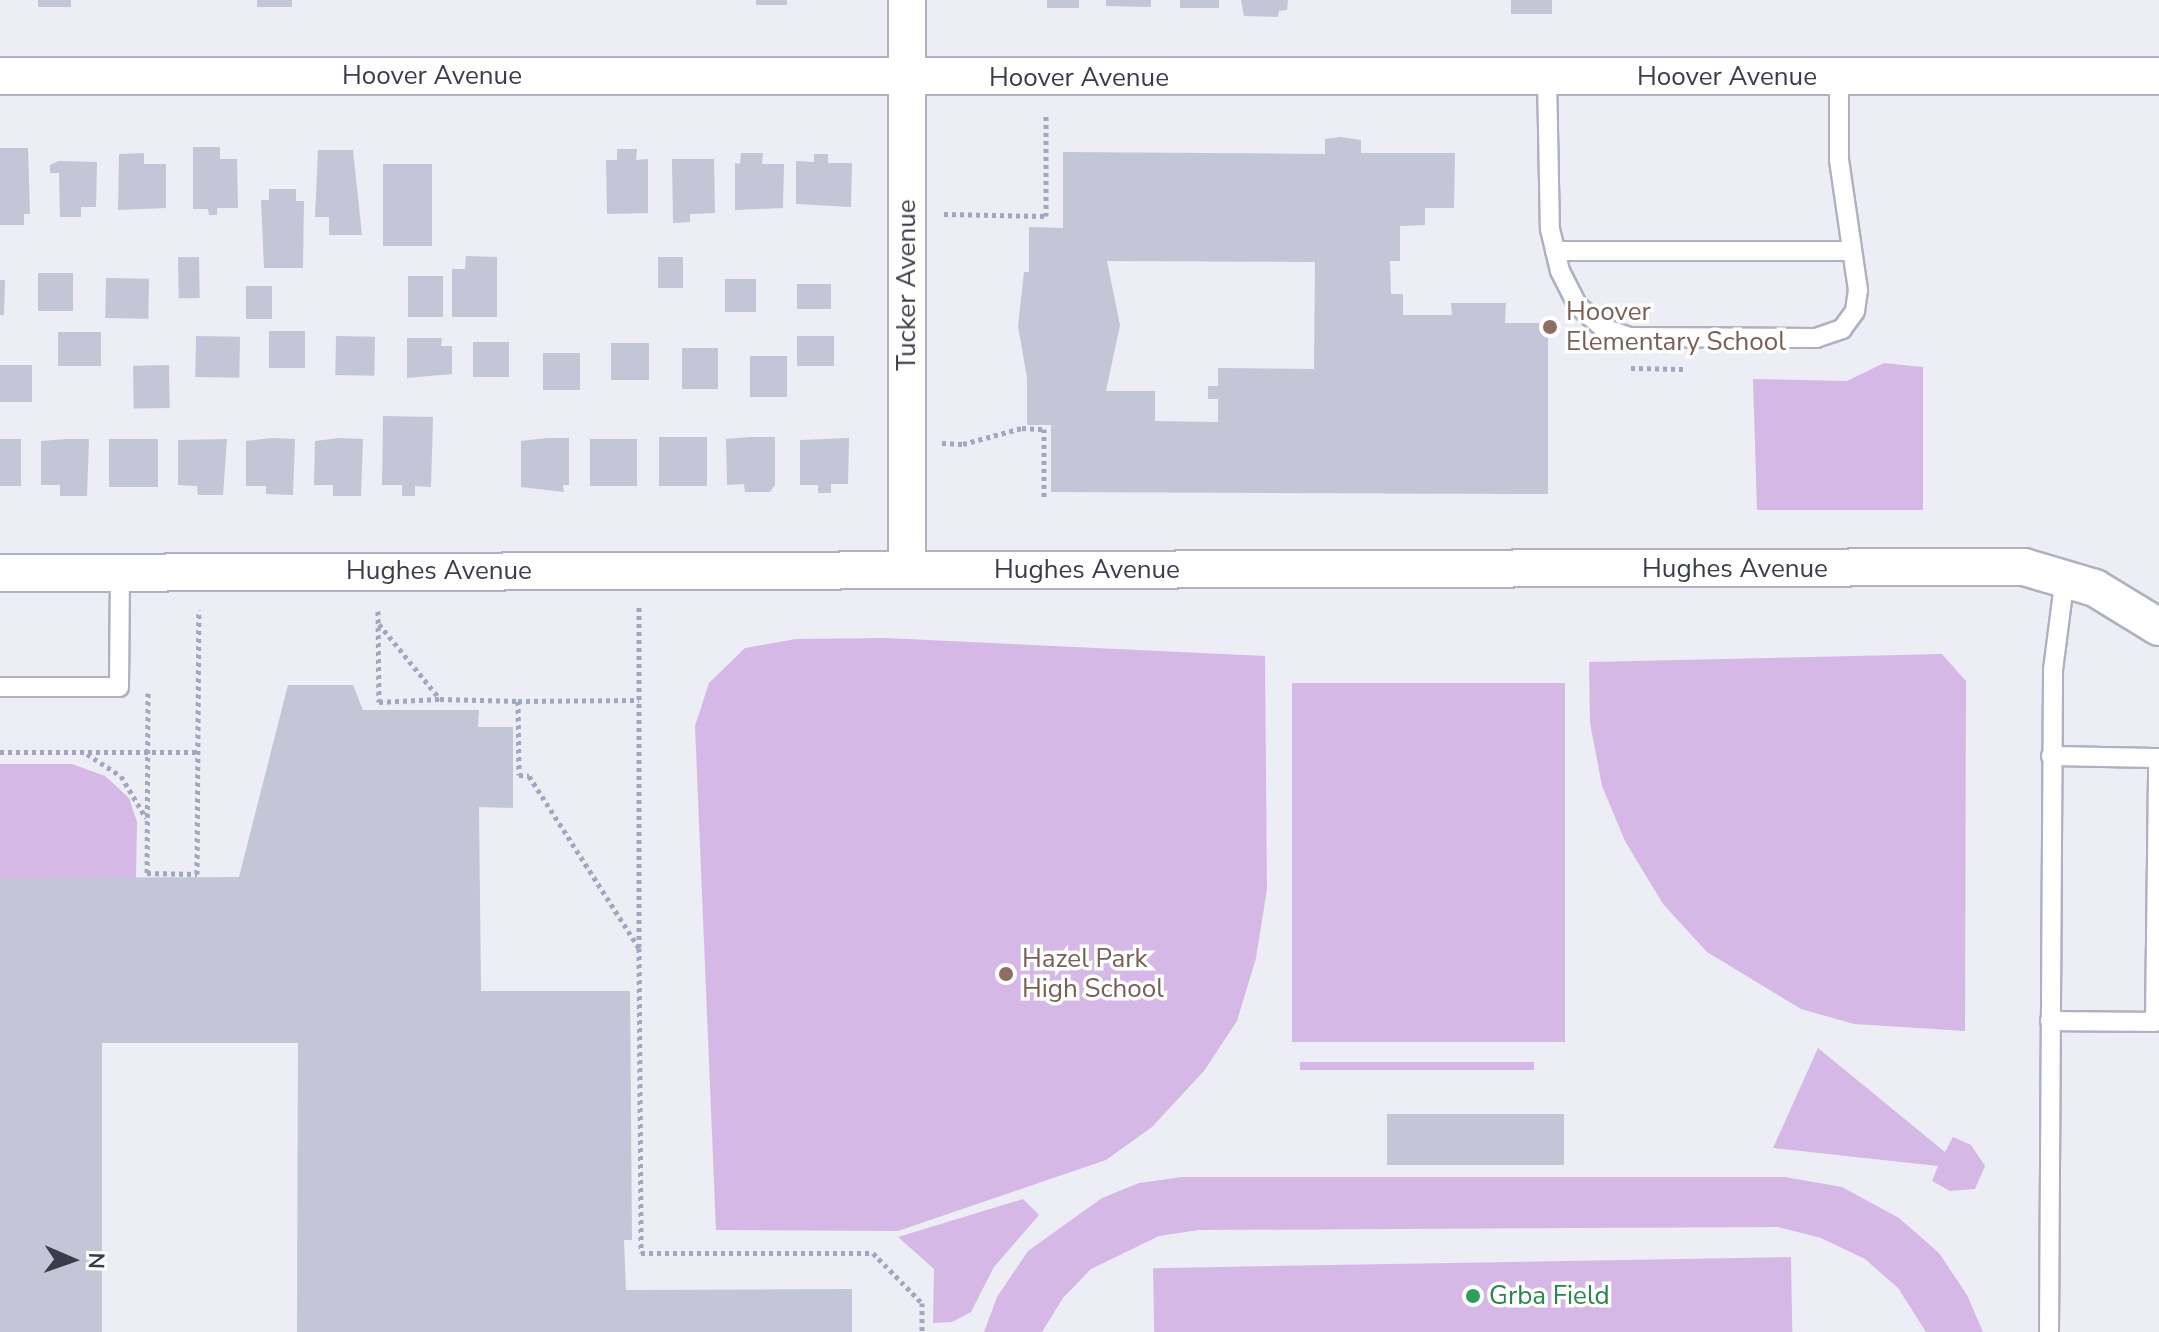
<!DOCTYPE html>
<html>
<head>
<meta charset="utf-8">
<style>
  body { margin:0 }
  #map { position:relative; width:2159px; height:1332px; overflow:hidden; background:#ecedf5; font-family:"Nunito Sans",sans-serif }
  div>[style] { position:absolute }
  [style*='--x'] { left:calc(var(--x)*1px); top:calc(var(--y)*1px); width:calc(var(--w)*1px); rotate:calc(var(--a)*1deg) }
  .green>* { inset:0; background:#d6b8e6; transform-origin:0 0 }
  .building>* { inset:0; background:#c2c6d6; transform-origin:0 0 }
  .path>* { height:5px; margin-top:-2.5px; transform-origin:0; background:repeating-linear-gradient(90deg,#a1a6c1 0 4px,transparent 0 8px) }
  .roads { filter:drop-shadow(2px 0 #afb1c0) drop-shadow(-2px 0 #afb1c0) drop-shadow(0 2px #afb1c0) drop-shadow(0 -2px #afb1c0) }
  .lane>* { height:18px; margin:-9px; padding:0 9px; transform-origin:9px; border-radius:9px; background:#fff }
  .street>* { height:36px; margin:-18px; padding:0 18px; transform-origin:18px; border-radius:18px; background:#fff }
  .dots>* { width:22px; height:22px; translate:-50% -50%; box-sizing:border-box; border:4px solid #fff; border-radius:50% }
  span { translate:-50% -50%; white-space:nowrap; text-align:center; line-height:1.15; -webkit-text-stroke:7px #fff; paint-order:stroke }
  .street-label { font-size:26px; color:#3a3d49 }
  .education-label { font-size:26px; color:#785e54 }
  .left { translate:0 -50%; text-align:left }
  .leisure-label { font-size:26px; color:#27864d }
  .north { position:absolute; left:32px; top:1220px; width:80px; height:80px; -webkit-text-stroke:6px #fff; paint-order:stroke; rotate:92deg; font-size:22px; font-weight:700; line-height:32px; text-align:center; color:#3a3d49 }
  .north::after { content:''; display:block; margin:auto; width:28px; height:36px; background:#3a3d49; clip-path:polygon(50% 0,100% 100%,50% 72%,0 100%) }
</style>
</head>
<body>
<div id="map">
  <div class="green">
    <i style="clip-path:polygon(1884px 363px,1923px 367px,1923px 510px,1757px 510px,1753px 379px,1847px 381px)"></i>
    <i style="clip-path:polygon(886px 638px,1265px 656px,1267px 889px,1256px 958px,1237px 1021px,1204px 1071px,1152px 1127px,1106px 1160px,898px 1231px,716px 1230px,695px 726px,709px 683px,745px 648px,796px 639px)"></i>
    <i style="clip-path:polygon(1942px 654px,1966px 681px,1965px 1031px,1854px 1024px,1801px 1009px,1707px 952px,1663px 904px,1625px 841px,1602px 786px,1590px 723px,1589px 662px)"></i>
    <i style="left:1565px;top:683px;width:359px;height:273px;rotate:90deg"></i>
    <i style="clip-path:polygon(0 764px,72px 764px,105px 776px,129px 798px,137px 822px,136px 878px,0 878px)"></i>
    <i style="clip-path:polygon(1818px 1048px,1945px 1152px,1953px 1137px,1971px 1145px,1985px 1166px,1975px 1189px,1950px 1191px,1932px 1181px,1938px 1166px,1773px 1148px)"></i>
    <i style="left:1300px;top:1062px;width:234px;height:8px"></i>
    <i style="clip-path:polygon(1182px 1177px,1785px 1177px,1842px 1187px,1899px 1218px,1939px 1253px,1967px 1295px,1983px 1332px,1926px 1332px,1898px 1288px,1865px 1259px,1821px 1238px,1778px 1227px,1199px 1230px,1159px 1236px,1091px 1269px,1063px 1298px,1042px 1332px,984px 1332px,997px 1297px,1028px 1251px,1102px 1198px,1139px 1183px)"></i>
    <i style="clip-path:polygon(1023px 1199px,1039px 1215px,994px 1267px,971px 1312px,952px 1322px,933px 1323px,934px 1269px,898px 1237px)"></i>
    <i style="left:1791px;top:1257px;width:75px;height:638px;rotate:89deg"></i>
  </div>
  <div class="building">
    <i style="left:38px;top:0;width:33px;height:7px"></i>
    <i style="left:257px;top:0;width:35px;height:7px"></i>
    <i style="left:756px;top:0;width:31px;height:5px"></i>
    <i style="left:1047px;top:0;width:32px;height:8px"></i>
    <i style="clip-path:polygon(1106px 0,1151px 0,1151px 7px,1106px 6px)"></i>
    <i style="left:1180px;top:0;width:39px;height:8px"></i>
    <i style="clip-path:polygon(1241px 0,1288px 0,1287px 10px,1279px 11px,1278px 17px,1244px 16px)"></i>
    <i style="left:1511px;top:0;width:41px;height:14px"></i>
    <i style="clip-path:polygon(evenodd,1341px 137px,1361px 140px,1361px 153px,1455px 153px,1454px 208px,1425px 208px,1425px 225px,1400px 226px,1400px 261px,1390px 261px,1391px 294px,1403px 294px,1403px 315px,1452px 315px,1451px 303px,1506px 303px,1505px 323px,1548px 323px,1548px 494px,1051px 492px,1051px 425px,1027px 425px,1027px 378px,1018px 326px,1024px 272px,1029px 272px,1029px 227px,1063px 228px,1063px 152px,1325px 154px,1325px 139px,1341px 137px,1107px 261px,1315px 262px,1314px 369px,1218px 368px,1218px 386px,1208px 386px,1208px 399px,1218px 399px,1218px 422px,1155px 421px,1155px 391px,1106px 391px,1120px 325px,1107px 261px)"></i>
    <i style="clip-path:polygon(193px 147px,220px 147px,220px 159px,237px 159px,238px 208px,217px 208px,217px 215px,209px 215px,208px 209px,193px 209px)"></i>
    <i style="clip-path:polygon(0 148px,28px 148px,30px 214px,24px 214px,24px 225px,0 225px)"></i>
    <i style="clip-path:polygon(617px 149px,637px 149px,636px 160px,648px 159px,648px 213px,607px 214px,606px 160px,617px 160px)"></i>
    <i style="clip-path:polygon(318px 150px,353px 150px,362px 235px,329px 235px,329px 217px,315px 217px)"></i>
    <i style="clip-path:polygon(144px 153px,144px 164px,166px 164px,166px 208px,118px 210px,119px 154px)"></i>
    <i style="clip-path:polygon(741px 153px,763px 153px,762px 164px,784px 164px,783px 208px,735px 210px,735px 163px,740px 164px)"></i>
    <i style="clip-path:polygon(814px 154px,828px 154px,828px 163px,852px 163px,851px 207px,796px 204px,796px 161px,814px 162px)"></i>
    <i style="clip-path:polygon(672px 159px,714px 159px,715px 213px,690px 214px,690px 222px,673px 223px)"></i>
    <i style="clip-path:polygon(58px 161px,97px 162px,96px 207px,81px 207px,81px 217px,60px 217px,59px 173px,50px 173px,50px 165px)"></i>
    <i style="left:383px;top:164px;width:49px;height:82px"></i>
    <i style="clip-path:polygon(269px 189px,296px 189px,296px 201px,304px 201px,303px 268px,264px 268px,261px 200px,269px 200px)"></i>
    <i style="clip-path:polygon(466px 256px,497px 257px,497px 317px,452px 317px,452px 269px,465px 269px)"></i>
    <i style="left:199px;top:257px;width:41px;height:21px;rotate:89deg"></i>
    <i style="left:658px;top:257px;width:25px;height:31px"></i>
    <i style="left:73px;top:273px;width:38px;height:35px;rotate:90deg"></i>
    <i style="left:408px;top:276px;width:35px;height:41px"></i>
    <i style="left:106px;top:278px;width:43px;height:40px;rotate:1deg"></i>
    <i style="left:725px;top:279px;width:31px;height:33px"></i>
    <i style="clip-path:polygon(0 280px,5px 280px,4px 315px,0 315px)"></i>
    <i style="left:797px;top:284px;width:34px;height:25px"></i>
    <i style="left:246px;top:286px;width:26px;height:33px"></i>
    <i style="left:269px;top:331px;width:36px;height:37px"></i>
    <i style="left:58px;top:332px;width:43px;height:34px"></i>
    <i style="left:196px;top:336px;width:44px;height:41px;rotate:1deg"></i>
    <i style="left:336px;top:336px;width:39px;height:39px;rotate:1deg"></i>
    <i style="left:834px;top:336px;width:30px;height:37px;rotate:90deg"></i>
    <i style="clip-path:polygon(407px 338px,442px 338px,441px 346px,452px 346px,452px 374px,407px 378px)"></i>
    <i style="left:473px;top:342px;width:36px;height:35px"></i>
    <i style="left:611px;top:343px;width:38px;height:37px"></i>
    <i style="left:682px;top:348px;width:36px;height:41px"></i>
    <i style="left:543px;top:353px;width:37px;height:37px"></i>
    <i style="left:750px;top:356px;width:37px;height:41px"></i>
    <i style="left:0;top:365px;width:32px;height:37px"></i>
    <i style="left:169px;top:365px;width:43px;height:36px;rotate:89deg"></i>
    <i style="clip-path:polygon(383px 416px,433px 417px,431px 487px,415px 486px,415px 496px,402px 496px,402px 485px,382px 485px)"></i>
    <i style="left:707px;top:437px;width:49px;height:48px;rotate:90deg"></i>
    <i style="clip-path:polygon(751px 437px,775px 437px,775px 485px,770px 492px,745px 492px,744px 484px,727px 485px,726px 439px)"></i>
    <i style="clip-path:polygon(271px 438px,295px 439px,293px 495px,266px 494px,266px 486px,246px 486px,246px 441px)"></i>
    <i style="clip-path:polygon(339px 438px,363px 439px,361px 496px,333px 496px,333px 485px,314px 485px,315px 441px)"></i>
    <i style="clip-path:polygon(547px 438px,569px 438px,569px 485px,563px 485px,564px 492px,521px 487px,521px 441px)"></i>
    <i style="clip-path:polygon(849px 438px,848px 484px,831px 484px,831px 493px,818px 493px,818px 485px,800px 485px,800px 440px)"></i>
    <i style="left:0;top:439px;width:21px;height:47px"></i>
    <i style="clip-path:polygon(66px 439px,89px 439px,87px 496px,60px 496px,60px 485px,41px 485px,41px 441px)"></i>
    <i style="left:158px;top:439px;width:48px;height:49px;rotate:90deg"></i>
    <i style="clip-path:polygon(227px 439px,223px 495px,198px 495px,197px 486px,178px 485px,178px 440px)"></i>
    <i style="left:637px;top:439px;width:47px;height:47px;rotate:90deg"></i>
    <i style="clip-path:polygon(288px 685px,353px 685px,363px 710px,479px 710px,478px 727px,513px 727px,513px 808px,479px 807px,481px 991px,630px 991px,632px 1240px,624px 1240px,626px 1290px,852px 1289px,852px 1332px,297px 1332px,298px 1043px,102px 1043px,102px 1332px,0 1332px,0 878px,239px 877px)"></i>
    <i style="left:1564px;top:1114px;width:51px;height:177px;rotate:90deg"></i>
  </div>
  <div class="path">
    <i style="--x:944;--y:214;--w:102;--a:1.1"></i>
    <i style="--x:1046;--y:216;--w:102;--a:-90"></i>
    <i style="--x:1631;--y:368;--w:54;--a:1.1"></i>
    <i style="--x:942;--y:443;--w:21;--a:3"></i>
    <i style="--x:963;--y:444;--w:61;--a:-15.2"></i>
    <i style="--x:1022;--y:428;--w:22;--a:3"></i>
    <i style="--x:1044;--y:429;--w:70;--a:90"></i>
    <i style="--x:378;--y:611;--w:91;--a:89.4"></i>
    <i style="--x:379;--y:702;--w:60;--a:-2.9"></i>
    <i style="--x:379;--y:624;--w:97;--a:50.9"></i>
    <i style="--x:440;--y:699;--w:78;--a:1.5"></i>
    <i style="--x:518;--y:701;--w:74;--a:89.2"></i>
    <i style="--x:519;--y:775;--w:10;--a:6"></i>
    <i style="--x:529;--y:776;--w:204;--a:57.4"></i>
    <i style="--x:639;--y:948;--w:305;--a:89.6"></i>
    <i style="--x:641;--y:1253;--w:232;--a:0"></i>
    <i style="--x:873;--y:1253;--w:70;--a:45.6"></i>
    <i style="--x:922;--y:1303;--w:29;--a:90"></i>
    <i style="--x:148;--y:693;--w:180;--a:90.3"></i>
    <i style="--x:147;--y:873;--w:50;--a:1.1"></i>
    <i style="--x:197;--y:874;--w:264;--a:-89.6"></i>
    <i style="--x:518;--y:701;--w:121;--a:-0.5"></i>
    <i style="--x:0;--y:752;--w:198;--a:0"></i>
    <i style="--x:87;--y:754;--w:40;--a:32.9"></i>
    <i style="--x:121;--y:776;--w:49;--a:59.2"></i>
    <i style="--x:639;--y:947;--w:342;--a:-90"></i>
  </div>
  <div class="roads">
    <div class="lane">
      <i style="--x:1547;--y:77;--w:152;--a:88.9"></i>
      <i style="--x:1550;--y:229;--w:43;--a:76.6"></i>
      <i style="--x:1560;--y:271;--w:39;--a:63"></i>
      <i style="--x:1578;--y:306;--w:33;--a:41"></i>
      <i style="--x:1603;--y:328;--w:28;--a:19"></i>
      <i style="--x:1629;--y:337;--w:187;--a:0.3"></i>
      <i style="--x:1816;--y:338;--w:28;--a:-19"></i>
      <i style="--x:1842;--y:329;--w:22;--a:-54"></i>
      <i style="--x:1855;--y:311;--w:21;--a:-82"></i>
      <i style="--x:1858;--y:290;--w:131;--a:-98.3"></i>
      <i style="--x:1839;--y:160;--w:83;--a:-90"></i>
      <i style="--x:1555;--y:251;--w:297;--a:0"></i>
      <i style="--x:0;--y:687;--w:119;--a:0"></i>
      <i style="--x:119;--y:687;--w:115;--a:-89.5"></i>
      <i style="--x:2050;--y:1021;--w:105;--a:0.5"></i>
      <i style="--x:2155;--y:1022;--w:264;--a:-89.3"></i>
      <i style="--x:2158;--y:758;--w:107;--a:-178.9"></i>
      <i style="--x:2049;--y:1332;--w:662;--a:-89.65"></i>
      <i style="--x:2053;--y:670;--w:95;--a:-82.7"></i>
    </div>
    <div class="street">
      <i style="--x:0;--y:76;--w:2159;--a:0"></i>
      <i style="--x:907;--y:570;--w:570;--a:-90"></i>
      <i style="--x:0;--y:573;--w:2024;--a:-0.17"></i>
      <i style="--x:2024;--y:567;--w:74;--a:16.5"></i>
      <i style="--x:2095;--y:588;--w:75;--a:31.4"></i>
    </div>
  </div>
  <div class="dots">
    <i style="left:1550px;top:327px;background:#8d6e63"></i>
    <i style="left:1006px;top:974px;background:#8d6e63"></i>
    <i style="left:1473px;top:1296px;background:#2e9e5b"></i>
  </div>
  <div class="street-label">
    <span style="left:432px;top:76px">Hoover Avenue</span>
    <span style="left:1727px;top:77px">Hoover Avenue</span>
    <span style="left:1079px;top:78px">Hoover Avenue</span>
    <span style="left:907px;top:285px;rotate:-90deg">Tucker Avenue</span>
    <span style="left:1735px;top:569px">Hughes Avenue</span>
    <span style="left:1087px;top:570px">Hughes Avenue</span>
    <span style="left:439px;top:571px">Hughes Avenue</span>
  </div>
  <div class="education-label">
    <span class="left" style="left:1566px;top:327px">Hoover<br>Elementary School</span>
    <span class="left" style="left:1022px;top:974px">Hazel Park<br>High School</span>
  </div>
  <div class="leisure-label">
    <span class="left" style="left:1489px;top:1296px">Grba Field</span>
  </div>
  <div class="north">N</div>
</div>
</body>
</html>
